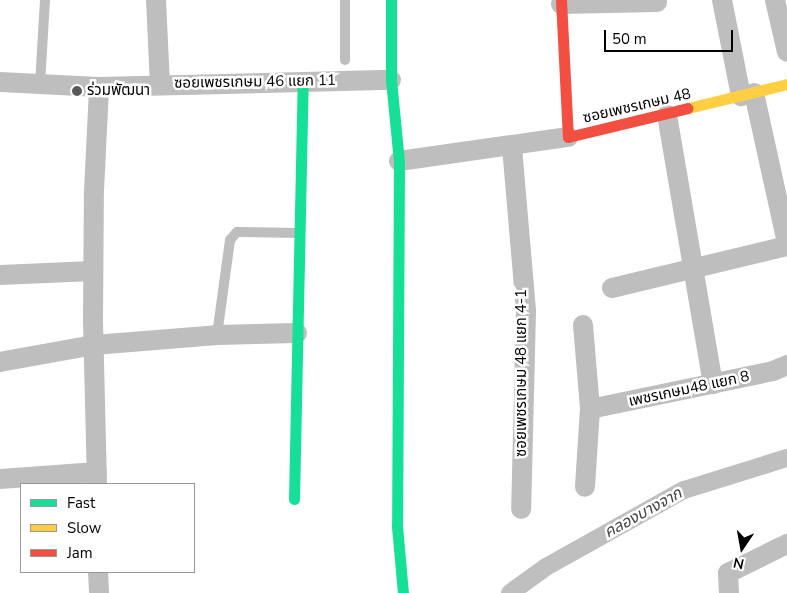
<!DOCTYPE html>
<html>
<head>
<meta charset="utf-8">
<style>
  body { margin:0 }
  #map { position:relative; width:787px; height:593px; overflow:hidden; background:#fff; font-family:"Nunito Sans","Noto Sans Thai",sans-serif }
  div>[style] { position:absolute }
  [style*='--x'] { left:calc(var(--x)*1px); top:calc(var(--y)*1px); width:calc(var(--w)*1px); rotate:calc(var(--a)*1deg) }
  .canal>* { height:18px; margin:-9px; padding:0 9px; transform-origin:9px; border-radius:9px; background:#bfbfbf }
  .lane>* { height:10px; margin:-5px; padding:0 5px; transform-origin:5px; border-radius:5px; background:#bebebe }
  .street>* { height:20px; margin:-10px; padding:0 10px; transform-origin:10px; border-radius:10px; background:#bebebe }
  .fast>* { height:11px; margin:-5.5px; padding:0 5.5px; transform-origin:5.5px; border-radius:5.5px; background:#16e098 }
  .slow>* { height:11px; margin:-5.5px; padding:0 5.5px; transform-origin:5.5px; border-radius:5.5px; background:#ffcf43 }
  .jam>* { height:11px; margin:-5.5px; padding:0 5.5px; transform-origin:5.5px; border-radius:5.5px; background:#f24e42 }
  .dots>* { width:14px; height:14px; translate:-50% -50%; box-sizing:border-box; border:2px solid #fff; border-radius:50% }
  span { translate:-50% -50%; white-space:nowrap; text-align:center; line-height:1.15; -webkit-text-stroke:5px #fff; paint-order:stroke }
  .street-label { font-size:15px; color:#000 }
  .poi-label { font-size:15px; color:#000 }
  .left { translate:0 -50%; text-align:left }
  .water-label { font-size:16px; color:#444; font-style:italic }
  .legend { position:absolute; left:20px; top:483px; width:175px; height:90px; box-sizing:border-box; background:#fff; border:1px solid #999; margin:0; padding:6px 9px; list-style:none; font-size:15px; color:#000 }
  .legend li { display:flex; align-items:center; gap:10px; height:25px }
  .legend b { width:25px; border:1px solid #999 }
  .north { position:absolute; left:717px; top:523px; width:50px; height:50px; -webkit-text-stroke:4px #fff; paint-order:stroke; rotate:192deg; font-size:14px; font-weight:700; line-height:20px; text-align:center; color:#000 }
  .north::after { content:''; display:block; margin:auto; width:18px; height:22px; background:#000; clip-path:polygon(50% 0,100% 100%,50% 72%,0 100%) }
  .scale { position:absolute; left:604px; top:30px; width:129px; height:22px; box-sizing:border-box; border:2px solid #000; border-top:0; padding-left:6px; font-size:15px; line-height:18px; white-space:nowrap; color:#000; -webkit-text-stroke:4px #fff; paint-order:stroke }
</style>
</head>
<body>
<div id="map">
  <div class="canal">
    <i style="--x:510;--y:593;--w:44;--a:-35.8"></i>
    <i style="--x:546;--y:567;--w:158;--a:-29.2"></i>
    <i style="--x:684;--y:490;--w:108;--a:-17.3"></i>
  </div>
  <div class="lane">
    <i style="--x:345;--y:60;--w:60;--a:-90"></i>
    <i style="--x:40;--y:84;--w:84;--a:-86.6"></i>
    <i style="--x:217;--y:335;--w:96;--a:-82.2"></i>
    <i style="--x:230;--y:240;--w:11;--a:-49"></i>
    <i style="--x:237;--y:232;--w:62;--a:0.9"></i>
  </div>
  <div class="street">
    <i style="--x:156;--y:0;--w:84;--a:87.3"></i>
    <i style="--x:722;--y:0;--w:98;--a:78.8"></i>
    <i style="--x:775;--y:0;--w:53;--a:77"></i>
    <i style="--x:561;--y:4;--w:96;--a:-1.2"></i>
    <i style="--x:0;--y:82;--w:99;--a:2.9"></i>
    <i style="--x:99;--y:87;--w:292;--a:-1.4"></i>
    <i style="--x:754;--y:93;--w:154;--a:77.6"></i>
    <i style="--x:667;--y:115;--w:273;--a:80.3"></i>
    <i style="--x:512;--y:147;--w:165;--a:85.1"></i>
    <i style="--x:526;--y:311;--w:198;--a:91.4"></i>
    <i style="--x:399;--y:161;--w:171;--a:-8.1"></i>
    <i style="--x:0;--y:275;--w:93;--a:-2.5"></i>
    <i style="--x:612;--y:288;--w:180;--a:-13.5"></i>
    <i style="--x:583;--y:325;--w:84;--a:85.2"></i>
    <i style="--x:590;--y:409;--w:78;--a:93.7"></i>
    <i style="--x:0;--y:362;--w:96;--a:-10.3"></i>
    <i style="--x:94;--y:345;--w:123;--a:-4.6"></i>
    <i style="--x:217;--y:335;--w:80;--a:-1.4"></i>
    <i style="--x:590;--y:409;--w:187;--a:-11.7"></i>
    <i style="--x:773;--y:371;--w:15;--a:-23"></i>
    <i style="--x:0;--y:479;--w:97;--a:-4.1"></i>
    <i style="--x:97;--y:484;--w:163;--a:-91.4"></i>
    <i style="--x:93;--y:321;--w:130;--a:-89.6"></i>
    <i style="--x:94;--y:191;--w:104;--a:-87.2"></i>
    <i style="--x:98;--y:572;--w:21;--a:87"></i>
    <i style="--x:729;--y:593;--w:20;--a:-93"></i>
    <i style="--x:728;--y:573;--w:66;--a:-26.2"></i>
  </div>
  <div class="fast">
    <i style="--x:391;--y:0;--w:80;--a:90"></i>
    <i style="--x:391;--y:80;--w:81;--a:84.4"></i>
    <i style="--x:399;--y:161;--w:365;--a:90.3"></i>
    <i style="--x:397;--y:526;--w:67;--a:84.9"></i>
    <i style="--x:294;--y:499;--w:418;--a:-88.8"></i>
  </div>
  <div class="slow">
    <i style="--x:688;--y:108;--w:102;--a:-13.6"></i>
  </div>
  <div class="jam">
    <i style="--x:561;--y:0;--w:137;--a:87.1"></i>
    <i style="--x:568;--y:137;--w:123;--a:-13.6"></i>
  </div>
  <div class="dots">
    <i style="left:77px;top:91px;background:#595959"></i>
  </div>
  <div class="street-label">
    <span style="left:255px;top:82px;rotate:-1deg">ซอยเพชรเกษม 46 แยก 11</span>
    <span style="left:637px;top:106px;rotate:-13deg">ซอยเพชรเกษม 48</span>
    <span style="left:522px;top:373px;rotate:-90deg">ซอยเพชรเกษม 48 แยก 4-1</span>
    <span style="left:689px;top:389px;rotate:-12deg">เพชรเกษม48 แยก 8</span>
  </div>
  <div class="poi-label">
    <span class="left" style="left:87px;top:91px">ร่วมพัฒนา</span>
  </div>
  <div class="water-label">
    <span style="left:643px;top:513px;rotate:-29deg">คลองบางจาก</span>
  </div>
  <ul class="legend">
  <li><b style="height:6px;background:#16e098"></b>Fast</li>
  <li><b style="height:6px;background:#ffcf43"></b>Slow</li>
  <li><b style="height:6px;background:#f24e42"></b>Jam</li>
  </ul>
  <div class="north">N</div>
  <div class="scale">50 m</div>
</div>
</body>
</html>
